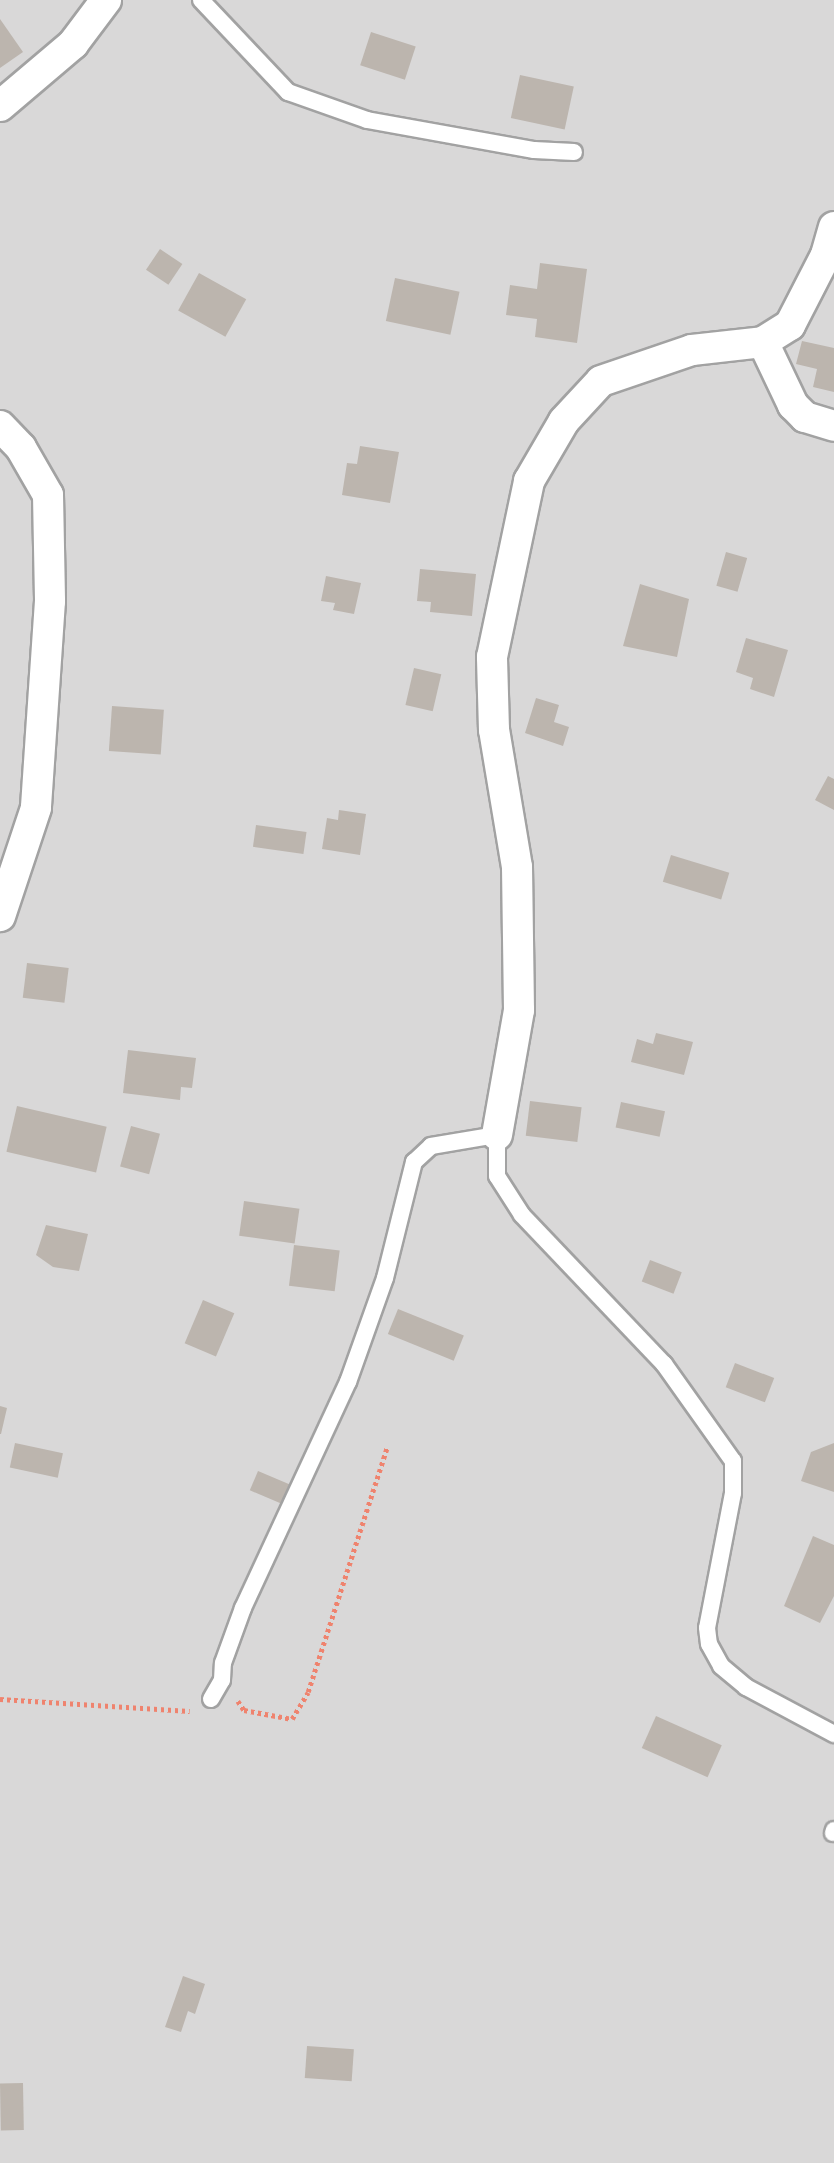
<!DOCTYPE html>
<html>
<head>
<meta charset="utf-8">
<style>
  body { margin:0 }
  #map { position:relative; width:834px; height:2163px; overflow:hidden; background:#ece9e1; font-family:"Roboto Condensed",sans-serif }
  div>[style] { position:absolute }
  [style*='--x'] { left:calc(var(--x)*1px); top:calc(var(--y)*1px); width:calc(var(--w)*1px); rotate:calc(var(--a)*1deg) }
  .residential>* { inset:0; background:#d9d8d8; transform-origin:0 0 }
  .building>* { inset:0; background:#bcb5ae; transform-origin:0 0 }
  .path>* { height:4.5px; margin-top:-2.25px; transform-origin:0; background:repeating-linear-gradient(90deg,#ef836e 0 3.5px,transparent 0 7px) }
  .roads { filter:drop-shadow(2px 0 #a2a2a2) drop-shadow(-2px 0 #a2a2a2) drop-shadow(0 2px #a2a2a2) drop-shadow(0 -2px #a2a2a2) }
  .lane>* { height:16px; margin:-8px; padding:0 8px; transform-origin:8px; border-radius:8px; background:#fff }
  .street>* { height:30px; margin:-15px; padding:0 15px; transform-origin:15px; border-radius:15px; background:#fff }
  span { translate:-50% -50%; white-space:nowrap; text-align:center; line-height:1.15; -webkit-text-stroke:6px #fff; paint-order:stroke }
</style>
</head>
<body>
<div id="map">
  <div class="residential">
    <i style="left:0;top:0;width:834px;height:2163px"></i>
  </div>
  <div class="building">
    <i style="clip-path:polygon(0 19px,23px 52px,0 68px)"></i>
    <i style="left:371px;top:32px;width:47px;height:35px;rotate:18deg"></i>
    <i style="left:520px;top:75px;width:55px;height:44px;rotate:12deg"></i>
    <i style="left:160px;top:249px;width:27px;height:25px;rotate:34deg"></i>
    <i style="clip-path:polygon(540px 263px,587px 269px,577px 343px,535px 337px,537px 319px,506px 315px,510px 285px,537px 289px)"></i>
    <i style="left:199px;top:273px;width:54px;height:43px;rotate:29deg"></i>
    <i style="left:395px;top:278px;width:66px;height:44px;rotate:12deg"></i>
    <i style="clip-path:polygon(802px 341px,834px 348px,834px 392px,813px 387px,817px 369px,796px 364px)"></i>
    <i style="clip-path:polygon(360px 446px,399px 452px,390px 503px,342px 495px,347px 463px,357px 464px)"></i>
    <i style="left:726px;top:552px;width:22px;height:35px;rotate:16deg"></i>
    <i style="clip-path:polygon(420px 569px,476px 574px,472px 616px,430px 612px,431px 602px,417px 601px)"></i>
    <i style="clip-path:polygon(326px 576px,361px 583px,354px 614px,333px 610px,335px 603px,321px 601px)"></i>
    <i style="clip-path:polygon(640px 584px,689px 599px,677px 657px,623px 646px)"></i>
    <i style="clip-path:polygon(746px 638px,788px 650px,774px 697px,750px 689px,753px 678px,736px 672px)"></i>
    <i style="left:414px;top:668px;width:28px;height:38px;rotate:13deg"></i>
    <i style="clip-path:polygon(536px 698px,559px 705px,554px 722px,569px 727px,563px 746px,525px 733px)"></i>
    <i style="left:112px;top:706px;width:52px;height:45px;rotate:4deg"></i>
    <i style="clip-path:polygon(828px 776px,834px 779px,834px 810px,815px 800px)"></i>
    <i style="clip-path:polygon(339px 810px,366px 814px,360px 855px,322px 849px,327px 818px,338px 820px)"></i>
    <i style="left:256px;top:825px;width:51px;height:22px;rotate:8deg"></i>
    <i style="left:671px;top:855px;width:61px;height:28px;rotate:17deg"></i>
    <i style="left:27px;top:963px;width:42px;height:35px;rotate:7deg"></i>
    <i style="clip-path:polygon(656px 1033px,693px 1042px,684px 1075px,631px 1062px,637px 1039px,653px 1044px)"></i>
    <i style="clip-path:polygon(128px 1050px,196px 1058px,192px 1088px,181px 1087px,180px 1100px,123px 1093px)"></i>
    <i style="left:530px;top:1101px;width:52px;height:35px;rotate:7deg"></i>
    <i style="left:621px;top:1102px;width:45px;height:26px;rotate:12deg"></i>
    <i style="left:17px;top:1106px;width:92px;height:47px;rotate:13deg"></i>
    <i style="left:131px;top:1126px;width:30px;height:42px;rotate:15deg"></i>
    <i style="left:244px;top:1201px;width:56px;height:35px;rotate:8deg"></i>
    <i style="clip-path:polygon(46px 1225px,88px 1234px,79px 1271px,53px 1267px,36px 1255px)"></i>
    <i style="left:294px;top:1245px;width:46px;height:41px;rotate:7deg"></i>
    <i style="left:650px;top:1260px;width:34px;height:23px;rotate:21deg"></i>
    <i style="left:203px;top:1300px;width:34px;height:47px;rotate:23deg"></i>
    <i style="left:398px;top:1309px;width:71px;height:27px;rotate:22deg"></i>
    <i style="left:735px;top:1363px;width:42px;height:26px;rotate:21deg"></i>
    <i style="clip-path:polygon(0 1406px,7px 1408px,1px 1434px,0 1434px)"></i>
    <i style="left:15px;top:1443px;width:49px;height:25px;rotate:12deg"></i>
    <i style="clip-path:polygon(834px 1443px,834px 1492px,801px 1481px,811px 1452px)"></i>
    <i style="left:258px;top:1471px;width:34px;height:21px;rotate:23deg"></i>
    <i style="clip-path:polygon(813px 1536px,834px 1545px,834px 1596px,820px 1623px,784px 1606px)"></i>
    <i style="left:656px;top:1716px;width:72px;height:35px;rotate:24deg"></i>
    <i style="clip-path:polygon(183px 1976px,205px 1984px,195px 2014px,188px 2011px,181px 2032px,165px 2027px)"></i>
    <i style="left:307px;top:2046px;width:47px;height:32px;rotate:4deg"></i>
    <i style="left:23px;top:2083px;width:47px;height:23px;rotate:89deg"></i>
  </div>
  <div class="path">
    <i style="--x:0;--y:1699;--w:190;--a:3.6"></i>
    <i style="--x:238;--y:1701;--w:11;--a:56"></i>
    <i style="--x:244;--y:1710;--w:49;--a:10.6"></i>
    <i style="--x:292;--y:1719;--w:31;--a:-59"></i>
    <i style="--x:308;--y:1692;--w:257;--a:-72.1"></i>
  </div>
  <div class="roads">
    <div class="lane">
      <i style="--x:201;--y:0;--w:127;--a:46.6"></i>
      <i style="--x:288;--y:92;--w:84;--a:19.5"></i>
      <i style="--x:367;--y:120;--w:170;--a:10.2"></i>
      <i style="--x:534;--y:150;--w:40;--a:2.9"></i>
      <i style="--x:211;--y:1699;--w:22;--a:-60"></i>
      <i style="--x:222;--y:1680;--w:17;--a:-87"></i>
      <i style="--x:223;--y:1663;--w:59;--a:-70"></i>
      <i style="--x:243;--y:1608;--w:249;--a:-65.1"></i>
      <i style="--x:348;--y:1382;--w:110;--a:-70.4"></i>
      <i style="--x:385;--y:1278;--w:120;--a:-76"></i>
      <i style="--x:414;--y:1162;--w:23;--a:-43"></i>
      <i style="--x:431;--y:1146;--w:67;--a:-9.5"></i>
      <i style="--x:497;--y:1135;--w:41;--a:90"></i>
      <i style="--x:497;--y:1176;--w:46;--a:57.3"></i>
      <i style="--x:522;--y:1215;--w:206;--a:46.4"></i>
      <i style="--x:664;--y:1364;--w:119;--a:54.6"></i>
      <i style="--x:733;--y:1461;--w:32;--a:90"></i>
      <i style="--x:733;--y:1493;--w:137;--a:100.9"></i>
      <i style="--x:707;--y:1628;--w:16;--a:83"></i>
      <i style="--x:709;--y:1644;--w:25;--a:61"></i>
      <i style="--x:721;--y:1666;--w:33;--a:40"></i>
      <i style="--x:746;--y:1687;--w:100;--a:28.1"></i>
      <i style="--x:833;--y:1833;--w:3;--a:-72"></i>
    </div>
    <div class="street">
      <i style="--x:0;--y:106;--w:96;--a:-40.3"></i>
      <i style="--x:73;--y:44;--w:55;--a:-53.1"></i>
      <i style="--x:834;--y:227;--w:29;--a:106"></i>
      <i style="--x:826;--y:255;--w:79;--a:117.2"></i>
      <i style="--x:790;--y:325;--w:32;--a:148"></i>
      <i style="--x:763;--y:342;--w:70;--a:64.5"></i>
      <i style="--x:793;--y:405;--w:17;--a:45"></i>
      <i style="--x:805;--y:417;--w:30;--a:17"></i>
      <i style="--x:0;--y:426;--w:30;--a:46"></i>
      <i style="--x:21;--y:448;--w:54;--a:60.1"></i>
      <i style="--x:48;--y:495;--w:106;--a:88.9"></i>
      <i style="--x:50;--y:601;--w:207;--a:93.9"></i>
      <i style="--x:36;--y:808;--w:114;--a:108.4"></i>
      <i style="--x:497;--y:1135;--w:127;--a:-80"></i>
      <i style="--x:519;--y:1010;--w:143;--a:-90.8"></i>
      <i style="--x:517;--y:867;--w:139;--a:-99.5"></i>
      <i style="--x:494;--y:730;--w:73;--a:-91.6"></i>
      <i style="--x:492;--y:657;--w:180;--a:-78.1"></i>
      <i style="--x:529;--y:481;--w:69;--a:-59.7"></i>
      <i style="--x:564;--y:421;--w:54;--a:-47.2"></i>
      <i style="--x:601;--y:381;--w:96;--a:-18.8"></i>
      <i style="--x:692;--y:350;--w:71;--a:-6.4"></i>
    </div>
  </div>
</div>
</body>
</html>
